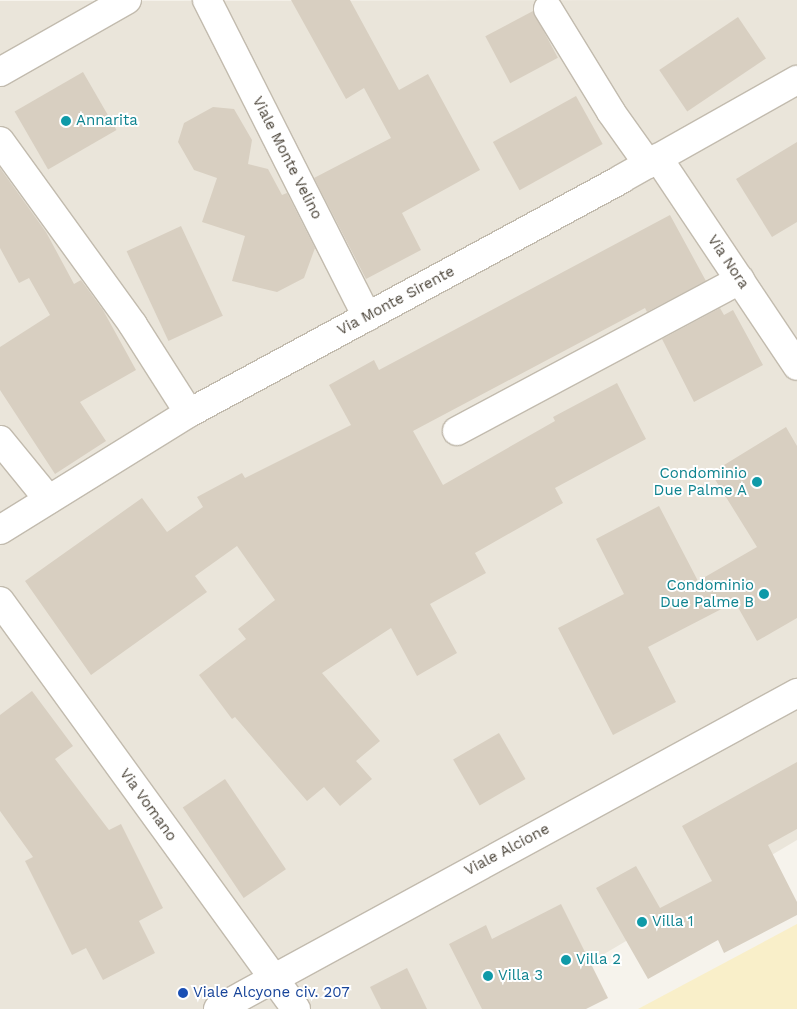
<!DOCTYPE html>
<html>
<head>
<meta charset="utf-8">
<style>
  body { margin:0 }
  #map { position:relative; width:797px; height:1009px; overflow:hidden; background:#f6f3ec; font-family:"Work Sans",sans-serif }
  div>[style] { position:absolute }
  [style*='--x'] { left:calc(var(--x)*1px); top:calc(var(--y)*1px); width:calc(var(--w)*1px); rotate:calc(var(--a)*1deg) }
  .residential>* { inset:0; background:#eae5da }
  .sand>* { inset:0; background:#f9efc9 }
  .building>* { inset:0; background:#d8cfc1; transform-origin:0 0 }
  .roads { filter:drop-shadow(1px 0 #c2bbae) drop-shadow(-1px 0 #c2bbae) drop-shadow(0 1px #c2bbae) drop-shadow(0 -1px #c2bbae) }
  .minor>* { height:28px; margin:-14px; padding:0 14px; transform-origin:14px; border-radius:14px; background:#fff }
  .tertiary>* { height:28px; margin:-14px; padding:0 14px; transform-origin:14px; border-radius:14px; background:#fff }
  .dots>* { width:14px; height:14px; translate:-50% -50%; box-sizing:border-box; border:2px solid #fff; border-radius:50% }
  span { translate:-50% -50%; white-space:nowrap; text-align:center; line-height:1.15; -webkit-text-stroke:4px #fff; paint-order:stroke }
  .culture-label { font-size:15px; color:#0d838f }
  .left { translate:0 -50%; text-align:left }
  .right { translate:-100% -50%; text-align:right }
  .street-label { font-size:15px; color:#4b4439 }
  .transit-label { font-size:15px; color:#164399 }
</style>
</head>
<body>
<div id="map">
  <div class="residential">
    <i style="clip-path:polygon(797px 0,797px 840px,511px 1009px,0 1009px,0 1px)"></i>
  </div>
  <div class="sand">
    <i style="clip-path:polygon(797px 924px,797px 1009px,638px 1009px)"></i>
  </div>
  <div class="building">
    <i style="clip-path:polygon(291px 0,350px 0,399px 90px,428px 74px,480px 170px,402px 213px,421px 250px,366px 279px,314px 178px,391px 138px,364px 88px,346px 99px)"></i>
    <i style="left:533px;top:11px;width:53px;height:54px;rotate:62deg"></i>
    <i style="left:738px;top:17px;width:50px;height:95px;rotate:56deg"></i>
    <i style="left:83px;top:72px;width:67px;height:79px;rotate:60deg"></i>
    <i style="left:576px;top:96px;width:55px;height:95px;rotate:61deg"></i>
    <i style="clip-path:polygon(213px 107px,234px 109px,252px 140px,248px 164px,268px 169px,282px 195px,287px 193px,315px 248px,304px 278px,277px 292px,232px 281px,245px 236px,202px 222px,217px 178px,194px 170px,178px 142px,184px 123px)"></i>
    <i style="clip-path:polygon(797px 142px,797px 222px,772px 237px,736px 179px)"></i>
    <i style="clip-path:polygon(0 168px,46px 232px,74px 284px,81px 280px,103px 310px,136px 370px,80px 402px,106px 441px,55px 474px,0 390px,0 347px,50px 315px,29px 278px,19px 283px,0 248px)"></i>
    <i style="clip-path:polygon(670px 215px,706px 281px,647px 312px,645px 308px,413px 431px,443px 485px,555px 421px,553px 417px,617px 383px,646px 439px,555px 488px,563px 503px,475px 553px,486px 573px,430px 604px,457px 653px,417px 676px,391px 628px,322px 673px,380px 741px,356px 761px,372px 779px,340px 806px,324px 787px,307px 801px,235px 717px,232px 719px,199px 675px,246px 639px,238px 629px,275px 600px,237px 546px,195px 576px,207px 592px,91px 675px,25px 581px,142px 498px,167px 532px,203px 507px,197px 497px,242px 473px,245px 478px,351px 425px,329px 385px,374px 360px,379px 370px)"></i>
    <i style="left:181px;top:226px;width:99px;height:60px;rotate:65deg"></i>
    <i style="clip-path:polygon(720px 308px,724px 315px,733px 310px,763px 365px,694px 402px,662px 339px)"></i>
    <i style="clip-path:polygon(786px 427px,797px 446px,797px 618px,757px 641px,735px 602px,648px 647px,676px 702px,613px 735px,558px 628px,624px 594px,596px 539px,659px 506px,698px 581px,757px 547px,711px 473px)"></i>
    <i style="clip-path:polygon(32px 691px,73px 746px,55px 759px,109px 830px,121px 824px,163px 908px,139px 921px,155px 953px,103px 980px,86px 948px,72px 955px,25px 861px,33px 857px,0 811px,0 715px)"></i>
    <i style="left:499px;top:733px;width:53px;height:53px;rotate:60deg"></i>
    <i style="clip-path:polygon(797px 762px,797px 829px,768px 845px,797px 902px,797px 915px,724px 953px,718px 940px,648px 979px,596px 888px,636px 866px,660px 908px,712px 881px,682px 826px)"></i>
    <i style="left:225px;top:779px;width:109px;height:51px;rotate:56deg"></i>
    <i style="clip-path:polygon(561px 904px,608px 998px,586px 1009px,482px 1009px,449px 944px,486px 925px,492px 939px)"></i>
    <i style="clip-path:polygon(407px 968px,427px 1009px,381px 1009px,370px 987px)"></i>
  </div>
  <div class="roads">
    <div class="minor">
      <i style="--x:207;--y:0;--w:355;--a:63.2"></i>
      <i style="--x:548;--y:9;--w:121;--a:58.5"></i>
      <i style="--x:611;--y:112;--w:64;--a:54.6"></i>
      <i style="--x:0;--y:72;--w:146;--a:-29.6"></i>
      <i style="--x:0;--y:141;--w:227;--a:54.1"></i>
      <i style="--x:133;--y:325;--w:104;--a:57.5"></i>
      <i style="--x:658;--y:158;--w:250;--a:56.2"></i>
      <i style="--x:457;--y:431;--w:321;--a:-28.1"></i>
      <i style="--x:0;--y:440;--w:77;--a:50.8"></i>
      <i style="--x:0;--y:530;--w:222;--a:-31.8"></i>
      <i style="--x:189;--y:413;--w:491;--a:-28.4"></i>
      <i style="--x:621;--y:179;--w:202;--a:-29.4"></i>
      <i style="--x:0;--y:601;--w:504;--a:54.04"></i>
    </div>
    <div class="tertiary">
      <i style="--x:218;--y:1009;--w:660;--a:-28.62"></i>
    </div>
  </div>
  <div class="dots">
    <i style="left:66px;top:121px;background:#0f9aa8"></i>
    <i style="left:757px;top:482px;background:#0f9aa8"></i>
    <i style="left:764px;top:594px;background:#0f9aa8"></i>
    <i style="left:642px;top:922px;background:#0f9aa8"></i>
    <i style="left:566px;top:960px;background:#0f9aa8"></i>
    <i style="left:488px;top:976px;background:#0f9aa8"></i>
    <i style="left:183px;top:993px;background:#1a4fb4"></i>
  </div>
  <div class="culture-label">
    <span class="left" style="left:76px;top:121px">Annarita</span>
    <span class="right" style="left:747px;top:482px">Condominio<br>Due Palme A</span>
    <span class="right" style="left:754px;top:594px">Condominio<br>Due Palme B</span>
    <span class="left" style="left:652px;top:922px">Villa 1</span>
    <span class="left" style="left:576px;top:960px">Villa 2</span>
    <span class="left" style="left:498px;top:976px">Villa 3</span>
  </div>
  <div class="street-label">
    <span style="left:287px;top:158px;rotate:63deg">Viale Monte Velino</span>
    <span style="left:728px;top:262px;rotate:56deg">Via Nora</span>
    <span style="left:396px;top:301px;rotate:-28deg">Via Monte Sirente</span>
    <span style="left:148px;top:805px;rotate:54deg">Via Vomano</span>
    <span style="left:507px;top:850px;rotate:-28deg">Viale Alcione</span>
  </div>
  <div class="transit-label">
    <span class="left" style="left:193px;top:993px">Viale Alcyone civ. 207</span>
  </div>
</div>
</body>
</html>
